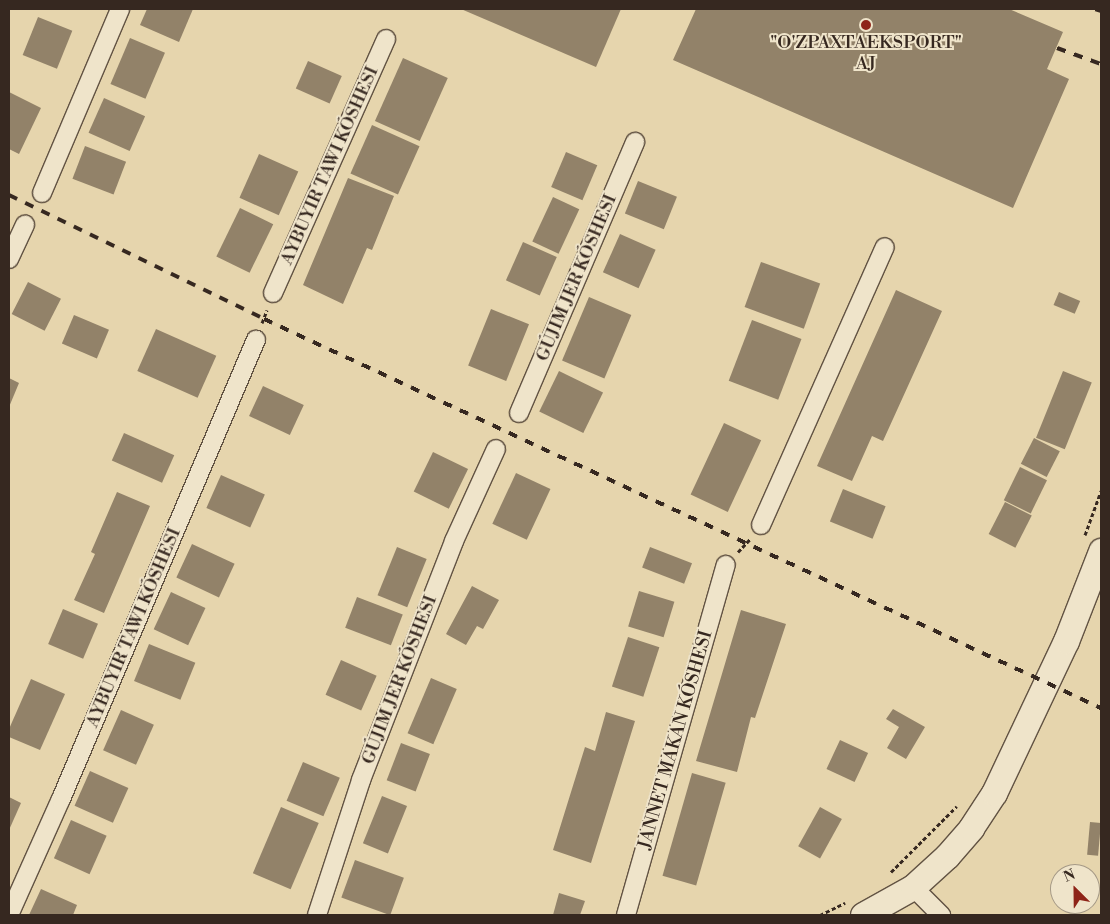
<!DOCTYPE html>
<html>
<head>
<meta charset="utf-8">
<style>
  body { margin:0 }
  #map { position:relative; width:1110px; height:924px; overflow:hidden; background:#e6d5ad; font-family:"Libre Bodoni",serif }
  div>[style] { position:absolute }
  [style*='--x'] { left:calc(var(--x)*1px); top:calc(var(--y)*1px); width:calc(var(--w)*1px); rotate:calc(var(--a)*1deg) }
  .building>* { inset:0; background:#928269; transform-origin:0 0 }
  .path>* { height:3px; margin-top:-1.5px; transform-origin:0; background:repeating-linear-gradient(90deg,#362820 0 4px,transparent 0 6.5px) }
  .roads { filter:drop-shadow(1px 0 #625343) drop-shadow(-1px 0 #625343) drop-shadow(0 1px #625343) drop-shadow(0 -1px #625343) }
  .street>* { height:18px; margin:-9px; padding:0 9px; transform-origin:9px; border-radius:9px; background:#efe4ca }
  .secondary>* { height:25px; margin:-12.5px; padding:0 12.5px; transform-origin:12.5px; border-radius:12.5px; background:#efe4ca }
  .rail>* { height:4px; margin-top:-2px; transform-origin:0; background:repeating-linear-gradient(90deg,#362820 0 9px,transparent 0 18px) }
  .dots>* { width:14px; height:14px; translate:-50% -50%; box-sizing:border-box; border:2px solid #efe4ca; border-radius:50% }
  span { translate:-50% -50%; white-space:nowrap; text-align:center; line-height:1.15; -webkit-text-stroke:4px #efe4ca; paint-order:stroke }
  .poi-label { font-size:18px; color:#362820 }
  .street-label { font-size:18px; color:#362820 }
  .frame { position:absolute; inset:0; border:10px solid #362820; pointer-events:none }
  .north { position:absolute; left:1050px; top:864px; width:50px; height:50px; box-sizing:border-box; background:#efe4ca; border:1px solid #a59986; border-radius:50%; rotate:337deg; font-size:14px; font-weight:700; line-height:20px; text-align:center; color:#362820 }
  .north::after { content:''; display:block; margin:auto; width:18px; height:22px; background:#8f2418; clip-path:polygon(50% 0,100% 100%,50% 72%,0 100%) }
</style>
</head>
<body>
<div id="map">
  <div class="building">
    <i style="clip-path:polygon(147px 9px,193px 9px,179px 42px,140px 25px)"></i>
    <i style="clip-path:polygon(461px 9px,621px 9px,596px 67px)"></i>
    <i style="clip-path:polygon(696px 9px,1009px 9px,1063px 32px,1047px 69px,1069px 79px,1013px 208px,673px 60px)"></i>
    <i style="left:38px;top:17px;width:37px;height:41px;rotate:22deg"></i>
    <i style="left:130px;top:38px;width:38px;height:50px;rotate:23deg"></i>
    <i style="left:403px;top:58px;width:49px;height:69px;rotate:24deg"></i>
    <i style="left:308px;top:61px;width:37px;height:30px;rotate:24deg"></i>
    <i style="clip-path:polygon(9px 92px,41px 108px,19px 154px,9px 149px)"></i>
    <i style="left:104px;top:98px;width:45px;height:38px;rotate:24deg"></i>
    <i style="left:372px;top:125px;width:52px;height:53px;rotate:24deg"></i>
    <i style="left:85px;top:146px;width:44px;height:35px;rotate:21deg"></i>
    <i style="left:566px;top:152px;width:34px;height:38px;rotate:23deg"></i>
    <i style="left:259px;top:154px;width:43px;height:48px;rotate:24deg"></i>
    <i style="clip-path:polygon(348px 178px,394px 196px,372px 250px,367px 248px,343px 304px,303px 285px)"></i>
    <i style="left:638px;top:181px;width:42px;height:35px;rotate:22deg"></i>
    <i style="left:553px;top:197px;width:29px;height:49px;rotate:25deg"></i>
    <i style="left:240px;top:208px;width:37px;height:54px;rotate:26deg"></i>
    <i style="left:620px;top:234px;width:39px;height:42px;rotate:24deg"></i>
    <i style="left:523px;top:242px;width:37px;height:42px;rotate:24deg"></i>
    <i style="left:761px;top:262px;width:63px;height:48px;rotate:20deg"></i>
    <i style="left:28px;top:282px;width:37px;height:36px;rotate:27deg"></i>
    <i style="clip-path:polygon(896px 290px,942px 311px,883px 441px,872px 436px,852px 481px,817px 466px)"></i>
    <i style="left:1059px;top:292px;width:23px;height:14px;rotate:23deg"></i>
    <i style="left:589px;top:297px;width:46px;height:69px;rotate:23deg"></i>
    <i style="left:491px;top:309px;width:41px;height:61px;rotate:22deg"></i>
    <i style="left:74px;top:315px;width:38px;height:31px;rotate:23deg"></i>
    <i style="left:752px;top:320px;width:53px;height:65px;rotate:21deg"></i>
    <i style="left:156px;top:329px;width:66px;height:46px;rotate:24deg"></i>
    <i style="left:559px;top:371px;width:49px;height:45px;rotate:26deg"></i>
    <i style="left:1063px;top:371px;width:31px;height:72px;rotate:22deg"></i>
    <i style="clip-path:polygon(9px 378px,19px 383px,9px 407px)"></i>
    <i style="left:263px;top:386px;width:45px;height:33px;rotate:25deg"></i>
    <i style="left:724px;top:423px;width:41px;height:79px;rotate:25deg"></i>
    <i style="left:124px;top:433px;width:55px;height:30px;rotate:24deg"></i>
    <i style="left:1034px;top:438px;width:29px;height:29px;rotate:27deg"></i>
    <i style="left:433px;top:452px;width:39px;height:44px;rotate:26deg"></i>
    <i style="left:1020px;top:467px;width:30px;height:37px;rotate:26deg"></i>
    <i style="left:516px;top:473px;width:38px;height:56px;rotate:25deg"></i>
    <i style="left:221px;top:475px;width:48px;height:36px;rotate:24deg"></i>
    <i style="left:843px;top:489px;width:46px;height:35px;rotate:22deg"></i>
    <i style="clip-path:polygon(117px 492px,150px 506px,104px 613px,74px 600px,95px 554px,91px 552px)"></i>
    <i style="left:1005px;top:502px;width:30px;height:36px;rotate:27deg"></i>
    <i style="left:192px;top:544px;width:47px;height:37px;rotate:25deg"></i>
    <i style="left:397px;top:547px;width:32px;height:52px;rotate:22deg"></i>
    <i style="left:650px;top:547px;width:45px;height:22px;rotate:21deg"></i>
    <i style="clip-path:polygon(472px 586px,499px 600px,483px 629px,477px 626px,466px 645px,446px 634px)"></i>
    <i style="left:639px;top:591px;width:37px;height:37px;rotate:17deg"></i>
    <i style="left:171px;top:592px;width:38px;height:41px;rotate:25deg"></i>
    <i style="left:357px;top:597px;width:49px;height:33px;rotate:21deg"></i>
    <i style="left:63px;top:609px;width:38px;height:38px;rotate:23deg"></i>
    <i style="clip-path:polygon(741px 610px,786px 624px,755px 718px,751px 717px,737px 772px,696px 761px)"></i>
    <i style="left:628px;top:637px;width:33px;height:52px;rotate:18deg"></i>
    <i style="left:149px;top:644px;width:50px;height:40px;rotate:22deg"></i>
    <i style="left:341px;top:660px;width:39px;height:38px;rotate:24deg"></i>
    <i style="left:431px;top:678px;width:28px;height:60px;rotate:23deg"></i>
    <i style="clip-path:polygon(31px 679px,65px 694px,40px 750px,9px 737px,9px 729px)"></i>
    <i style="clip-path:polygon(893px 709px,925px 727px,906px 759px,887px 748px,899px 727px,886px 719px)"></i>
    <i style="left:121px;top:710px;width:36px;height:44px;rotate:24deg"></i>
    <i style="clip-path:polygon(606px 712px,635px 721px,591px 863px,553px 850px,585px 747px,595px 751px)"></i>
    <i style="left:840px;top:740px;width:31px;height:32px;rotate:25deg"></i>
    <i style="left:401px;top:743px;width:31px;height:40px;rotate:21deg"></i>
    <i style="left:303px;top:762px;width:40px;height:42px;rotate:23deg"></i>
    <i style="left:90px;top:771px;width:42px;height:38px;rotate:24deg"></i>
    <i style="left:692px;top:773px;width:35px;height:107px;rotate:16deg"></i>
    <i style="left:382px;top:796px;width:27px;height:51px;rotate:22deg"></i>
    <i style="clip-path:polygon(9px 797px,21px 803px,9px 830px)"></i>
    <i style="left:281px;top:807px;width:41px;height:72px;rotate:23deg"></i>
    <i style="left:820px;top:807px;width:25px;height:45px;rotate:29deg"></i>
    <i style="left:71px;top:820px;width:39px;height:42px;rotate:24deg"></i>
    <i style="left:1090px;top:822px;width:11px;height:33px;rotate:5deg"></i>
    <i style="left:355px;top:860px;width:52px;height:40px;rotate:20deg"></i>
    <i style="clip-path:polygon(41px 889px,77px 905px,73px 915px,29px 915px)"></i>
    <i style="clip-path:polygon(559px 893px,585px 901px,580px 915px,553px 915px)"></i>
  </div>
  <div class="path">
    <i style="--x:262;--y:323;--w:14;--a:-69"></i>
    <i style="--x:1085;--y:535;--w:47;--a:-70"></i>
    <i style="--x:738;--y:552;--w:19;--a:-47"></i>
    <i style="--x:891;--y:872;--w:93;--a:-45"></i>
    <i style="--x:820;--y:915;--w:28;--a:-26"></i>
  </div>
  <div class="roads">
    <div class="street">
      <i style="--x:42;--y:193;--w:200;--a:-67"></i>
      <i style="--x:9;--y:259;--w:38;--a:-65"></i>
      <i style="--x:273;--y:293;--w:278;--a:-66"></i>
      <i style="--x:519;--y:413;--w:295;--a:-66.8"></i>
      <i style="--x:761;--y:525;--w:304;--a:-66"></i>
      <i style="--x:913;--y:887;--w:40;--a:45"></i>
      <i style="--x:9;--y:915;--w:127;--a:-65.9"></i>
      <i style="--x:61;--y:799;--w:499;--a:-67"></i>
      <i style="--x:317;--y:915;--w:142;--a:-71.9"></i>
      <i style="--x:361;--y:780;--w:256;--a:-68.7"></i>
      <i style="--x:454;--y:541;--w:101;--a:-65.5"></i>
      <i style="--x:626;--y:915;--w:364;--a:-74.1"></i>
    </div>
    <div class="secondary">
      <i style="--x:863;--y:915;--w:57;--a:-29.2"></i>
      <i style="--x:913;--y:887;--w:46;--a:-42.4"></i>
      <i style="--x:947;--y:856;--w:37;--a:-49"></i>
      <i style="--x:971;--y:828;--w:42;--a:-56.7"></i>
      <i style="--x:994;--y:793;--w:168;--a:-64.7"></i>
      <i style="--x:1066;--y:641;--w:97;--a:-68.7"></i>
    </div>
  </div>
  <div class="rail">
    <i style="--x:1095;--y:9;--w:6;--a:18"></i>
    <i style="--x:1057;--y:48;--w:47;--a:20"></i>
    <i style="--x:9;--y:195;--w:284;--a:25.9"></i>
    <i style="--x:264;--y:319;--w:923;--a:24.93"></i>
  </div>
  <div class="dots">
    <i style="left:866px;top:25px;background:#8f2418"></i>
  </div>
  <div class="poi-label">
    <span style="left:866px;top:54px">"O'ZPAXTAEKSPORT"<br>AJ</span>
  </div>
  <div class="street-label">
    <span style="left:330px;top:166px;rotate:-66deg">AYBUYIR TAWI KÓSHESI</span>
    <span style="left:577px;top:278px;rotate:-67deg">GÚJIM JER KÓSHESI</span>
    <span style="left:134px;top:628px;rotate:-67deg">AYBUYIR TAWI KÓSHESI</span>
    <span style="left:400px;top:680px;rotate:-69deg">GÚJIM JER KÓSHESI</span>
    <span style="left:676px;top:740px;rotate:-74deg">JANNET MAKAN KÓSHESI</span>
  </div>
  <div class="frame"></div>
  <div class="north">N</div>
</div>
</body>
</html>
